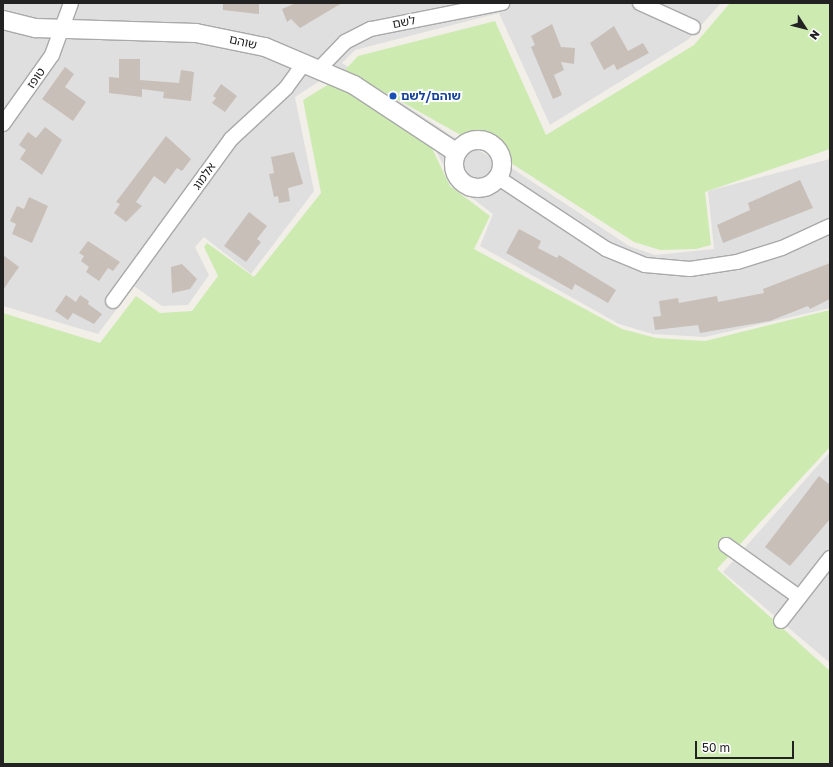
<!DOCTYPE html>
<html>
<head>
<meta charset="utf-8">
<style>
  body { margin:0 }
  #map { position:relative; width:833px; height:767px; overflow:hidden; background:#f2efe9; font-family:"Golos Text","Noto Sans Hebrew",sans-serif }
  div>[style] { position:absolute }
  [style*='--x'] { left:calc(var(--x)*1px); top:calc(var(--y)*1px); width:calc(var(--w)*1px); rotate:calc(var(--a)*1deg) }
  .residential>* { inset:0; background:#e0dfdf }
  .grass>* { inset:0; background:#cdebb0 }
  .building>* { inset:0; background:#c7bfb8 }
  .roads { filter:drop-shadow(1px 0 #a9a9a9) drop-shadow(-1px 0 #a9a9a9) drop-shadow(0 1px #a9a9a9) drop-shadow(0 -1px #a9a9a9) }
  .minor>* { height:14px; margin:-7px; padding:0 7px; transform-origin:7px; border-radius:7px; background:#fff }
  .tertiary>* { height:18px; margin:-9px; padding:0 9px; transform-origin:9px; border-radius:9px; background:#fff }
  .tertiary>.ring { margin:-9px; padding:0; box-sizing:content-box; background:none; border:18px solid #fff; border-radius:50% }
  .dots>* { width:11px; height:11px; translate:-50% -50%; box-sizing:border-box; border:2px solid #fff; border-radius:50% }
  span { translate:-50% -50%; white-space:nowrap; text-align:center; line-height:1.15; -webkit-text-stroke:4px #fff; paint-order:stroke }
  .street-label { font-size:12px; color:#222 }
  .transit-label { font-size:12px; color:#164399; font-weight:700 }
  .left { translate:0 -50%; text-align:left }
  .frame { position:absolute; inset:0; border:4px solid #222; pointer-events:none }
  .north { position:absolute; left:785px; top:8px; width:40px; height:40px; -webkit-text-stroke:3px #fff; paint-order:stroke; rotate:126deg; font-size:11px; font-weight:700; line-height:16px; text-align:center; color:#222 }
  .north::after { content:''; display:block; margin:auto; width:14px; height:18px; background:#222; clip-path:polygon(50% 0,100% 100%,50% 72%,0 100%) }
  .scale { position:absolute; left:695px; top:741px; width:99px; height:18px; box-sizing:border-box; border:2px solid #222; border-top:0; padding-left:5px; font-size:12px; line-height:14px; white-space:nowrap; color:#222; -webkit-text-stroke:3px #fff; paint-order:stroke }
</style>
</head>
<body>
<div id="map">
  <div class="residential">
    <i style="clip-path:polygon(3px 3px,721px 3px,689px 39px,550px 125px,499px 13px,355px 50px,342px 63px,452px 136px,513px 169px,629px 246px,655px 255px,714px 249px,708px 191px,830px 159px,830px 308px,705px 337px,653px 334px,619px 324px,480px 246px,493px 214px,454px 184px,431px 142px,329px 75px,295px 97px,314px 191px,251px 274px,204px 237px,195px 247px,209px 275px,188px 305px,162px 306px,134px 286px,98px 334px,3px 306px)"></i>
    <i style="clip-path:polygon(830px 452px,830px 663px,723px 572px)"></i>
  </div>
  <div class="grass">
    <i style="clip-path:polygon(730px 3px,830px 3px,830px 149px,705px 192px,711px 245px,696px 249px,660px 250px,634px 242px,514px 165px,345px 70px,358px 56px,495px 21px,546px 135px,694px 45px)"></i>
    <i style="clip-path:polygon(334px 81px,430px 144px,450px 186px,490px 216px,474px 249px,622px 329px,656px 338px,705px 341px,830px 310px,830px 447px,717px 569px,830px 671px,830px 764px,3px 764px,3px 313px,100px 343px,136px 296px,160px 313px,192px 311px,218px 276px,204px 247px,207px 243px,254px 277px,321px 193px,303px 100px)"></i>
  </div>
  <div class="building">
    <i style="clip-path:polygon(223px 3px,259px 3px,259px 14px,223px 10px)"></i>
    <i style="clip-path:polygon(296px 3px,342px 3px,300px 28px,291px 19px,287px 22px,282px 9px)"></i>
    <i style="clip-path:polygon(552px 24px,561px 47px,575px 48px,574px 64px,561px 62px,564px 70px,554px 75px,562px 95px,553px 99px,531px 47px,535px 45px,531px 36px)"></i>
    <i style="clip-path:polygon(614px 26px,628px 51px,643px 43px,649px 53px,617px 70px,614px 64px,604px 70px,590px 43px)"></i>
    <i style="clip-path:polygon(119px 59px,140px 59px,140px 80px,179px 83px,181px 70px,194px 72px,191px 101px,163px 98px,164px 92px,142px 89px,142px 97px,109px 93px,109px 77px,119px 78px)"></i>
    <i style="clip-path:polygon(65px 67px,74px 74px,65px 87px,86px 102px,73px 121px,42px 99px)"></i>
    <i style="clip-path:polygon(221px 84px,237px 96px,225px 112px,212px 103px,216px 98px,213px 96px)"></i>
    <i style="clip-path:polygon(45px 127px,62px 140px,42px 175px,20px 159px,26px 150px,19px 145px,28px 132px,36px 138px)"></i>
    <i style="clip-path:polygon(166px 136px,191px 159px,182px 171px,177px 168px,165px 184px,154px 176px,136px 202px,142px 206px,126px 222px,114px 213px,120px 204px,116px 202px)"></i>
    <i style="clip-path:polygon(294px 152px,303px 184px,288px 188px,290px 201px,279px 203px,278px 196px,274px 197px,269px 174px,274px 173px,271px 157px)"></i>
    <i style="clip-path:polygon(800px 180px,813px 208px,723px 243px,717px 225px,750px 210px,748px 203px)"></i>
    <i style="clip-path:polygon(29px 197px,48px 206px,32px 243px,12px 234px,16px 224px,10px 221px,17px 206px,24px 209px)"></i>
    <i style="clip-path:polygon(249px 212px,267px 226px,257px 239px,261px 242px,246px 262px,224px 246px)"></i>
    <i style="clip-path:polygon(519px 229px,541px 241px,538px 248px,557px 258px,559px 255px,616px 290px,608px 303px,575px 284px,572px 290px,506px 253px)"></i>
    <i style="clip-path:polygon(88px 241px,120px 262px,113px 271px,108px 268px,99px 281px,86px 272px,89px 267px,81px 261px,84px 256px,79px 253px)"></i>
    <i style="clip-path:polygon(3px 255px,19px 267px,3px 290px)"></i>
    <i style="clip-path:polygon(830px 263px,830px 299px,810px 309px,808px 306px,770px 321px,700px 333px,698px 325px,655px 330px,653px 317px,661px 316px,659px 301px,678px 298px,679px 303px,717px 296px,718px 302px,764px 293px,763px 289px)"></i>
    <i style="clip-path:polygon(182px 264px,197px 279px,190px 289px,172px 293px,171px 267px)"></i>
    <i style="clip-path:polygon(66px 295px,76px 302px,80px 295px,89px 301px,88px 304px,102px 314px,94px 324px,73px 313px,68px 320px,55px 311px)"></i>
    <i style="clip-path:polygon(819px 476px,830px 485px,830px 519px,790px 566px,765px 547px)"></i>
  </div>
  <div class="roads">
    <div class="minor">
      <i style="--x:640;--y:3;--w:58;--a:24.4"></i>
      <i style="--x:320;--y:68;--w:36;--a:-46"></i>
      <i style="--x:345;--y:42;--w:29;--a:-27"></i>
      <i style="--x:371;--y:29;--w:134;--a:-11.2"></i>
      <i style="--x:3;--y:124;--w:85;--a:-54.6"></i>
      <i style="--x:52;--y:55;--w:55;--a:-69.9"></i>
      <i style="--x:497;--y:177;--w:131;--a:33.4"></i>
      <i style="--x:606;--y:249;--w:42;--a:22.3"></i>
      <i style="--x:645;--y:265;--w:45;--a:5.1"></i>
      <i style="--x:690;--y:269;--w:48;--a:-8.5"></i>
      <i style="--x:737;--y:262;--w:47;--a:-17.3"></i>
      <i style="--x:782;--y:248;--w:53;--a:-24.6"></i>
      <i style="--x:113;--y:301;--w:200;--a:-53.9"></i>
      <i style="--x:231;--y:139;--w:75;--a:-42.8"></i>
      <i style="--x:286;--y:88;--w:32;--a:-54"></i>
      <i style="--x:726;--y:545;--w:90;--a:35.5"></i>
      <i style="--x:781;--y:621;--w:80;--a:-52.1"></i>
    </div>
    <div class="tertiary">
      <i style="--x:3;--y:20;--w:34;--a:14"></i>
      <i style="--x:36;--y:28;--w:160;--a:1.8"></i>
      <i style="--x:196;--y:33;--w:70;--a:11.5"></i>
      <i style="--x:265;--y:47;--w:97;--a:23.1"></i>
      <i style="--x:354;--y:85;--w:123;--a:33.4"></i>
      <i class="ring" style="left:454px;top:140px;width:30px;height:30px"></i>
    </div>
  </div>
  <div class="dots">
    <i style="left:393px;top:96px;background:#1a4fb4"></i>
  </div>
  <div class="street-label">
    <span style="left:404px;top:22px;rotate:-11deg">לשם</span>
    <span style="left:243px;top:42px;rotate:13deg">שוהם</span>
    <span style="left:36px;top:78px;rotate:-55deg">טופז</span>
    <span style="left:204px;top:176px;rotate:-54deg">אלמוג</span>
  </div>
  <div class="transit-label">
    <span class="left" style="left:401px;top:96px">שוהם/לשם</span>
  </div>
  <div class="frame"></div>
  <div class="north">N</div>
  <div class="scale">50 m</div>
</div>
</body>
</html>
